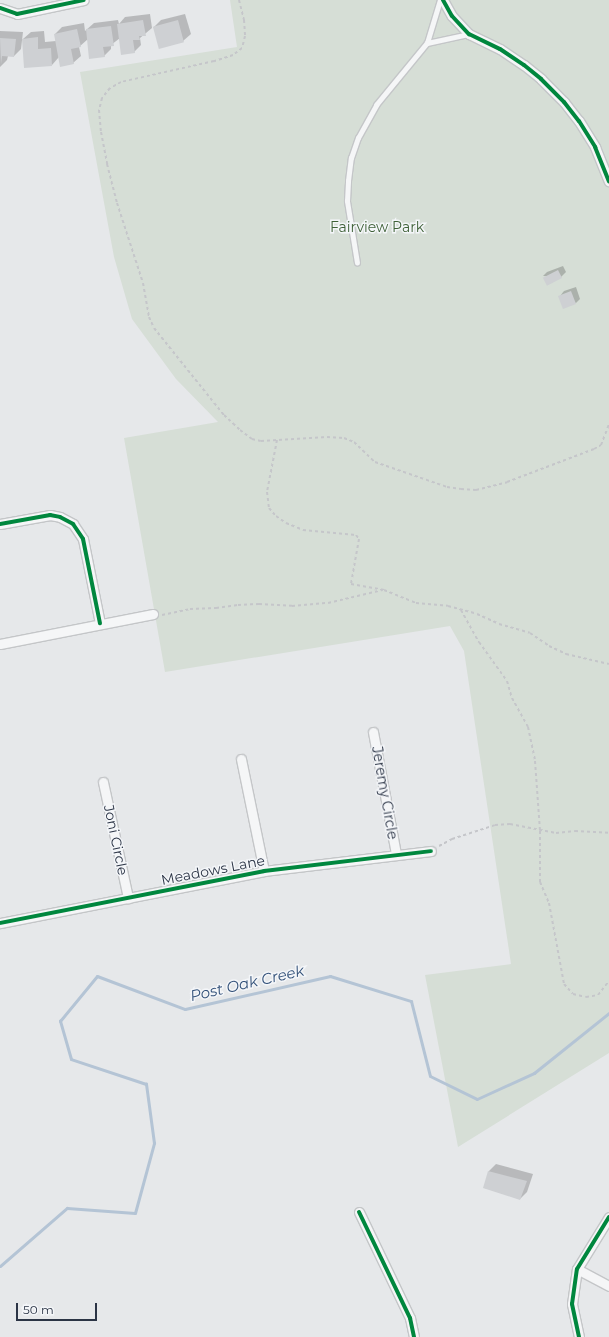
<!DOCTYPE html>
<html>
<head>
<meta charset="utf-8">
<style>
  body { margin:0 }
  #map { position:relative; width:609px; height:1337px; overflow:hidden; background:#e6e8ea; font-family:Montserrat,sans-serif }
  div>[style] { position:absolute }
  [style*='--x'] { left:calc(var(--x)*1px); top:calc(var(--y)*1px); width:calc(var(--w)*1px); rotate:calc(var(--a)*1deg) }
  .green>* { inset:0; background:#d6ded6 }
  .shadow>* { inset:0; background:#0003 }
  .stream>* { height:3px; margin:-1.5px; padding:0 1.5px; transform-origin:1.5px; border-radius:1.5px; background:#b4c4d5 }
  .building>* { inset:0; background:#ced0d3; transform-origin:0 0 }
  .path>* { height:2px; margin-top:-1px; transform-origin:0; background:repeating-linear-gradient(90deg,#c5c6ca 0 3px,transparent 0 6px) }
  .roads { filter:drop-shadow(1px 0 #c4c6c8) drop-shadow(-1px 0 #c4c6c8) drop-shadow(0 1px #c4c6c8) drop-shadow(0 -1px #c4c6c8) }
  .lane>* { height:4.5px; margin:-2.25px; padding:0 2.25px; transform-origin:2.25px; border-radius:2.25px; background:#f5f6f7 }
  .street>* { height:9px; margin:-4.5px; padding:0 4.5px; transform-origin:4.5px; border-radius:4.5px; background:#f5f6f7 }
  .cycleway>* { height:4px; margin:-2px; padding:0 2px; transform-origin:2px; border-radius:2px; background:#00873e }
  span { translate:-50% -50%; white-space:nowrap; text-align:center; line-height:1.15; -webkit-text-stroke:3px #f4f6f9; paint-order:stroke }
  .park-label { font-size:14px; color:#3f6138 }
  .street-label { font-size:14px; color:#2b3445 }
  .water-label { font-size:15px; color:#34527a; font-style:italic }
  .scale { position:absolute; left:16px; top:1303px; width:81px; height:18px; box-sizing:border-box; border:2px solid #2b3445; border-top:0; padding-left:5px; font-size:12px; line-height:14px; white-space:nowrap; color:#2b3445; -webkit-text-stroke:3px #f4f6f9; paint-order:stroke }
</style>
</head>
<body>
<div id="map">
  <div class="green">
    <i style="clip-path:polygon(230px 0,609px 0,609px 1053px,458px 1147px,425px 975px,511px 964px,464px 651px,450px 626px,165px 672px,124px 438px,218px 422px,176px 379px,132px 319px,114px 257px,80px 72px,237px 47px)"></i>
  </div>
  <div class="shadow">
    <i style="clip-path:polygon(150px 14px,152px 28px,140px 38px,141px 45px,134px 52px,120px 38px,111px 45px,111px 49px,104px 56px,88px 39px,79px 47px,81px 56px,73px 63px,59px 57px,52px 65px,23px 39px,31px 32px,44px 31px,45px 42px,56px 41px,55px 34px,62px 27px,84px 23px,85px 31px,94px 23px,118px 20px,119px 24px,125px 17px)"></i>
    <i style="clip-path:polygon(185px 14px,191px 34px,183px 41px,154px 27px,161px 20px)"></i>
    <i style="clip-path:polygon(0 31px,23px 32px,21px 49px,14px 56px,8px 56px,7px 60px,0 67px)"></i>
    <i style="clip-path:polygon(563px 266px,566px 272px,561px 277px,543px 276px,547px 272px)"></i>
    <i style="clip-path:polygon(576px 287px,580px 299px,576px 303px,560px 296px,564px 291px)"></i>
    <i style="clip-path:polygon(496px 1164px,533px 1174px,527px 1192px,520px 1199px,485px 1188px,489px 1171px)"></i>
  </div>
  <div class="stream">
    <i style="--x:0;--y:1266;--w:89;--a:-40.9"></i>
    <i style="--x:67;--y:1208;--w:68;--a:4.2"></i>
    <i style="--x:135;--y:1213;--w:73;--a:-74.8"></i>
    <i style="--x:154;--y:1143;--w:60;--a:-97.7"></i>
    <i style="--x:146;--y:1084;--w:79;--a:-161.6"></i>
    <i style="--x:71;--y:1059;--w:40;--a:-106"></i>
    <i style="--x:60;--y:1021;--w:58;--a:-50.6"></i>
    <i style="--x:97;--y:976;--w:94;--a:20.6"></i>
    <i style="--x:185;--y:1009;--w:149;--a:-12.8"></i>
    <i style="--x:330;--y:976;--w:85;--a:17.2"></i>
    <i style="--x:411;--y:1001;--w:77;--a:75.8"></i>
    <i style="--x:430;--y:1076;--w:52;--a:26.1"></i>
    <i style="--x:477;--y:1099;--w:63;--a:-24.5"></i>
    <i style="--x:534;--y:1073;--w:96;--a:-38.7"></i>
  </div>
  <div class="building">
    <i style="clip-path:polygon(143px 20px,146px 36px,139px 36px,140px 40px,133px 40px,135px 53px,121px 55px,117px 24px)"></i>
    <i style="left:178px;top:20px;width:23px;height:26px;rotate:75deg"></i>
    <i style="clip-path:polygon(111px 26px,114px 46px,103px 47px,105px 57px,89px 59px,86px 29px)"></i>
    <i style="clip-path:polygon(77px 29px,81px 47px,71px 49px,74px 64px,60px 67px,54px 34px)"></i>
    <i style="clip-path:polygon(38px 37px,38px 49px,51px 48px,52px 66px,24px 68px,22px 39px)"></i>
    <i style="clip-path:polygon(0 38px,16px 39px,14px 57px,2px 56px,1px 64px)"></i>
    <i style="left:558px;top:270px;width:9px;height:17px;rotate:63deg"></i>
    <i style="left:571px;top:291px;width:14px;height:14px;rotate:69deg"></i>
    <i style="clip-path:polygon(488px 1171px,527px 1181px,520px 1200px,483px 1188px)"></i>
  </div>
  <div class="path">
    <i style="--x:239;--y:0;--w:21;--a:76"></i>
    <i style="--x:244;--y:20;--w:16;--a:86"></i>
    <i style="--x:245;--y:36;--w:12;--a:104"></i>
    <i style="--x:242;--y:48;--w:11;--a:142"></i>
    <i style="--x:233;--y:55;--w:20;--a:162"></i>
    <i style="--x:214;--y:61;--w:95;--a:167.3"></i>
    <i style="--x:121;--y:82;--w:13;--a:151"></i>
    <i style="--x:110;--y:88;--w:13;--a:129"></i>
    <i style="--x:102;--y:98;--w:12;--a:104"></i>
    <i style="--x:99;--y:110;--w:22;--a:85"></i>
    <i style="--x:101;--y:132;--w:33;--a:79"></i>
    <i style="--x:107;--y:164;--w:40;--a:75.6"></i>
    <i style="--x:117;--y:203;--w:84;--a:72"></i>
    <i style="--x:143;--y:283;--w:35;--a:80"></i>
    <i style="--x:149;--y:317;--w:12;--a:66"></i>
    <i style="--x:154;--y:328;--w:112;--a:51.2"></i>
    <i style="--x:224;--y:415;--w:22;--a:43"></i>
    <i style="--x:240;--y:430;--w:15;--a:37"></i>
    <i style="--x:252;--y:439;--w:9;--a:13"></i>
    <i style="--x:261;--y:441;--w:66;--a:-3.5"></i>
    <i style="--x:327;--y:437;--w:17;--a:3"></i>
    <i style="--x:344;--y:438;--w:11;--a:22"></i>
    <i style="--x:354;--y:442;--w:29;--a:44"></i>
    <i style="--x:375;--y:462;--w:76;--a:19.1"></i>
    <i style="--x:447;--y:487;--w:14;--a:8"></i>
    <i style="--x:461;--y:489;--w:15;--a:4"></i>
    <i style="--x:476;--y:490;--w:32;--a:-14"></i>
    <i style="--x:507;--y:482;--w:93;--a:-20.8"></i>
    <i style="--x:594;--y:449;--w:8;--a:-30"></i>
    <i style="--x:601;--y:445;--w:22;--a:-69"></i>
    <i style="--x:277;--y:440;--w:53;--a:100.9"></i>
    <i style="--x:267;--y:492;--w:16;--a:83"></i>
    <i style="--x:269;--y:508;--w:11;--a:49"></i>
    <i style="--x:276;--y:516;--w:12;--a:35"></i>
    <i style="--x:286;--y:523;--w:18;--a:22"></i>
    <i style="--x:303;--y:530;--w:53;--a:5.4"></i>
    <i style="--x:356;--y:535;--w:5;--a:53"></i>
    <i style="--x:359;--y:539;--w:46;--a:100.1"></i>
    <i style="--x:351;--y:584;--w:34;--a:10"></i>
    <i style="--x:384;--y:590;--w:35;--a:22"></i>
    <i style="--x:416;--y:603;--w:32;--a:5"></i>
    <i style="--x:448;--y:606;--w:30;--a:15"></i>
    <i style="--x:477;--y:614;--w:24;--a:24"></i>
    <i style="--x:499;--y:624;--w:32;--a:16"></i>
    <i style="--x:530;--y:633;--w:23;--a:34"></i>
    <i style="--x:549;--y:646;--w:19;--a:25"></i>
    <i style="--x:566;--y:654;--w:44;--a:13.1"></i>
    <i style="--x:461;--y:610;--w:37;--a:61"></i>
    <i style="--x:479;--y:642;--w:48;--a:54.3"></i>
    <i style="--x:507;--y:681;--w:18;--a:74"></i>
    <i style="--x:512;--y:698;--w:33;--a:61"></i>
    <i style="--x:528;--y:727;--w:35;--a:78"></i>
    <i style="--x:535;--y:761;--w:70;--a:85.9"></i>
    <i style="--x:540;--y:831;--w:51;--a:90"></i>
    <i style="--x:540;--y:882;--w:23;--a:67"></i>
    <i style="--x:549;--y:903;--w:82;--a:79.5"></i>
    <i style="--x:564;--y:984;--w:13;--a:48"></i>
    <i style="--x:573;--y:994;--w:13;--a:13"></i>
    <i style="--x:586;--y:997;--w:12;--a:-9"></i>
    <i style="--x:598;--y:995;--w:18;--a:-52"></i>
    <i style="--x:162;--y:615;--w:29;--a:-12"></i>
    <i style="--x:190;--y:609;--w:26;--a:-2"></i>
    <i style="--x:216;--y:608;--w:22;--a:-8"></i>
    <i style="--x:238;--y:605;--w:21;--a:-3"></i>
    <i style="--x:259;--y:604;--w:33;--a:3"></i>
    <i style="--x:292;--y:606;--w:36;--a:-5"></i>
    <i style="--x:328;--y:603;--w:56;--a:-13.5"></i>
    <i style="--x:439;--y:846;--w:15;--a:-28"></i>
    <i style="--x:452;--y:839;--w:45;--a:-18"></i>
    <i style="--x:495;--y:825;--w:15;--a:-4"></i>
    <i style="--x:510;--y:824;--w:47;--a:11.1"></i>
    <i style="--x:556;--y:833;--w:19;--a:-6"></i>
    <i style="--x:575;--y:831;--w:34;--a:3"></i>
  </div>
  <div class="roads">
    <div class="lane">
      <i style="--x:427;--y:43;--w:43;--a:-12.1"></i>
      <i style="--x:357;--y:263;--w:63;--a:-99.2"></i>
      <i style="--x:347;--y:201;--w:20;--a:-87"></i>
      <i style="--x:348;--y:181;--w:23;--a:-83"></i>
      <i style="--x:351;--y:158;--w:21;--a:-71"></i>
      <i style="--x:358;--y:138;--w:38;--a:-61"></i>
      <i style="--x:376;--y:105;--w:80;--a:-50.6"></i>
      <i style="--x:427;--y:43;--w:45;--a:-73.2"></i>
    </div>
    <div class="street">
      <i style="--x:443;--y:0;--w:18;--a:61"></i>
      <i style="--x:452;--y:16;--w:25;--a:47"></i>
      <i style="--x:469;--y:34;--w:34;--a:26"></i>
      <i style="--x:500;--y:49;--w:29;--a:34"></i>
      <i style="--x:524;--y:65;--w:22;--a:39"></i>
      <i style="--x:541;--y:79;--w:33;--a:45"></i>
      <i style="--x:564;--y:102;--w:24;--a:52"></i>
      <i style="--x:579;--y:121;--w:31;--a:58"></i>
      <i style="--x:595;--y:147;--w:37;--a:68"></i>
      <i style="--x:0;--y:8;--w:18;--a:19"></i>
      <i style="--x:17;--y:14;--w:68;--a:-11.8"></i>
      <i style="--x:0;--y:524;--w:51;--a:-10.2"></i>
      <i style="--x:50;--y:515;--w:10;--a:11"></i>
      <i style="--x:60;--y:517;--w:15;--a:28"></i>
      <i style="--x:73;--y:524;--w:18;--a:56"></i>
      <i style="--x:83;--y:539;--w:86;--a:78.6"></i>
      <i style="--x:0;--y:644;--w:156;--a:-11.1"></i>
      <i style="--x:373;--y:732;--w:124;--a:79.3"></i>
      <i style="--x:241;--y:759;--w:114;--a:78.4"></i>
      <i style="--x:103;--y:782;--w:119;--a:77.8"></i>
      <i style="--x:0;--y:923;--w:269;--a:-11.1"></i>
      <i style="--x:264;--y:871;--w:168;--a:-6.8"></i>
      <i style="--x:359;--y:1212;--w:118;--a:64.3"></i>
      <i style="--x:410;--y:1318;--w:19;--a:78"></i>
      <i style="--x:577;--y:1269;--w:36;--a:28"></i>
      <i style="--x:579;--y:1337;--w:34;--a:-102"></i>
      <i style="--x:572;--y:1304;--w:35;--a:-82"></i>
      <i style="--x:577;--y:1269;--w:61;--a:-58.4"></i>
    </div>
  </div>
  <div class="cycleway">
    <i style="--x:443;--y:0;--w:18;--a:61"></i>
    <i style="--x:452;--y:16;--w:25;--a:47"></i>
    <i style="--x:469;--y:34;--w:34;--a:26"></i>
    <i style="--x:500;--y:49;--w:29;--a:34"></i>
    <i style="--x:524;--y:65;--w:22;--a:39"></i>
    <i style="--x:541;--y:79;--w:33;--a:45"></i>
    <i style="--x:564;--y:102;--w:24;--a:52"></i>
    <i style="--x:579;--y:121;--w:31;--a:58"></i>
    <i style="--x:595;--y:147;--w:37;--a:68"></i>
    <i style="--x:0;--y:8;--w:18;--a:19"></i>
    <i style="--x:17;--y:14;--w:68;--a:-11.8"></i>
    <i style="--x:0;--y:524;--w:51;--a:-10.2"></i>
    <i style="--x:50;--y:515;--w:10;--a:11"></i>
    <i style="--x:60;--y:517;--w:15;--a:28"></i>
    <i style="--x:73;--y:524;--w:18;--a:56"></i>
    <i style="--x:83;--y:539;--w:86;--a:78.6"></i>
    <i style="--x:0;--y:923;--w:269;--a:-11.1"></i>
    <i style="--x:264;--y:871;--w:168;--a:-6.8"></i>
    <i style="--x:359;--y:1212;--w:118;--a:64.3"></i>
    <i style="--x:410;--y:1318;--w:19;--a:78"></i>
    <i style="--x:579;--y:1337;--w:34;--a:-102"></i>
    <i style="--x:572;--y:1304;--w:35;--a:-82"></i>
    <i style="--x:577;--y:1269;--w:61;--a:-58.4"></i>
  </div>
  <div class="park-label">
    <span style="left:377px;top:227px">Fairview Park</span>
  </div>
  <div class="street-label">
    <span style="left:385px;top:793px;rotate:80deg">Jeremy Circle</span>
    <span style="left:116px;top:840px;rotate:78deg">Joni Circle</span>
    <span style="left:213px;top:870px;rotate:-11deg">Meadows Lane</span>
  </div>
  <div class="water-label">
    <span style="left:247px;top:983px;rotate:-13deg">Post Oak Creek</span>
  </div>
  <div class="scale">50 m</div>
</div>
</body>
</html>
